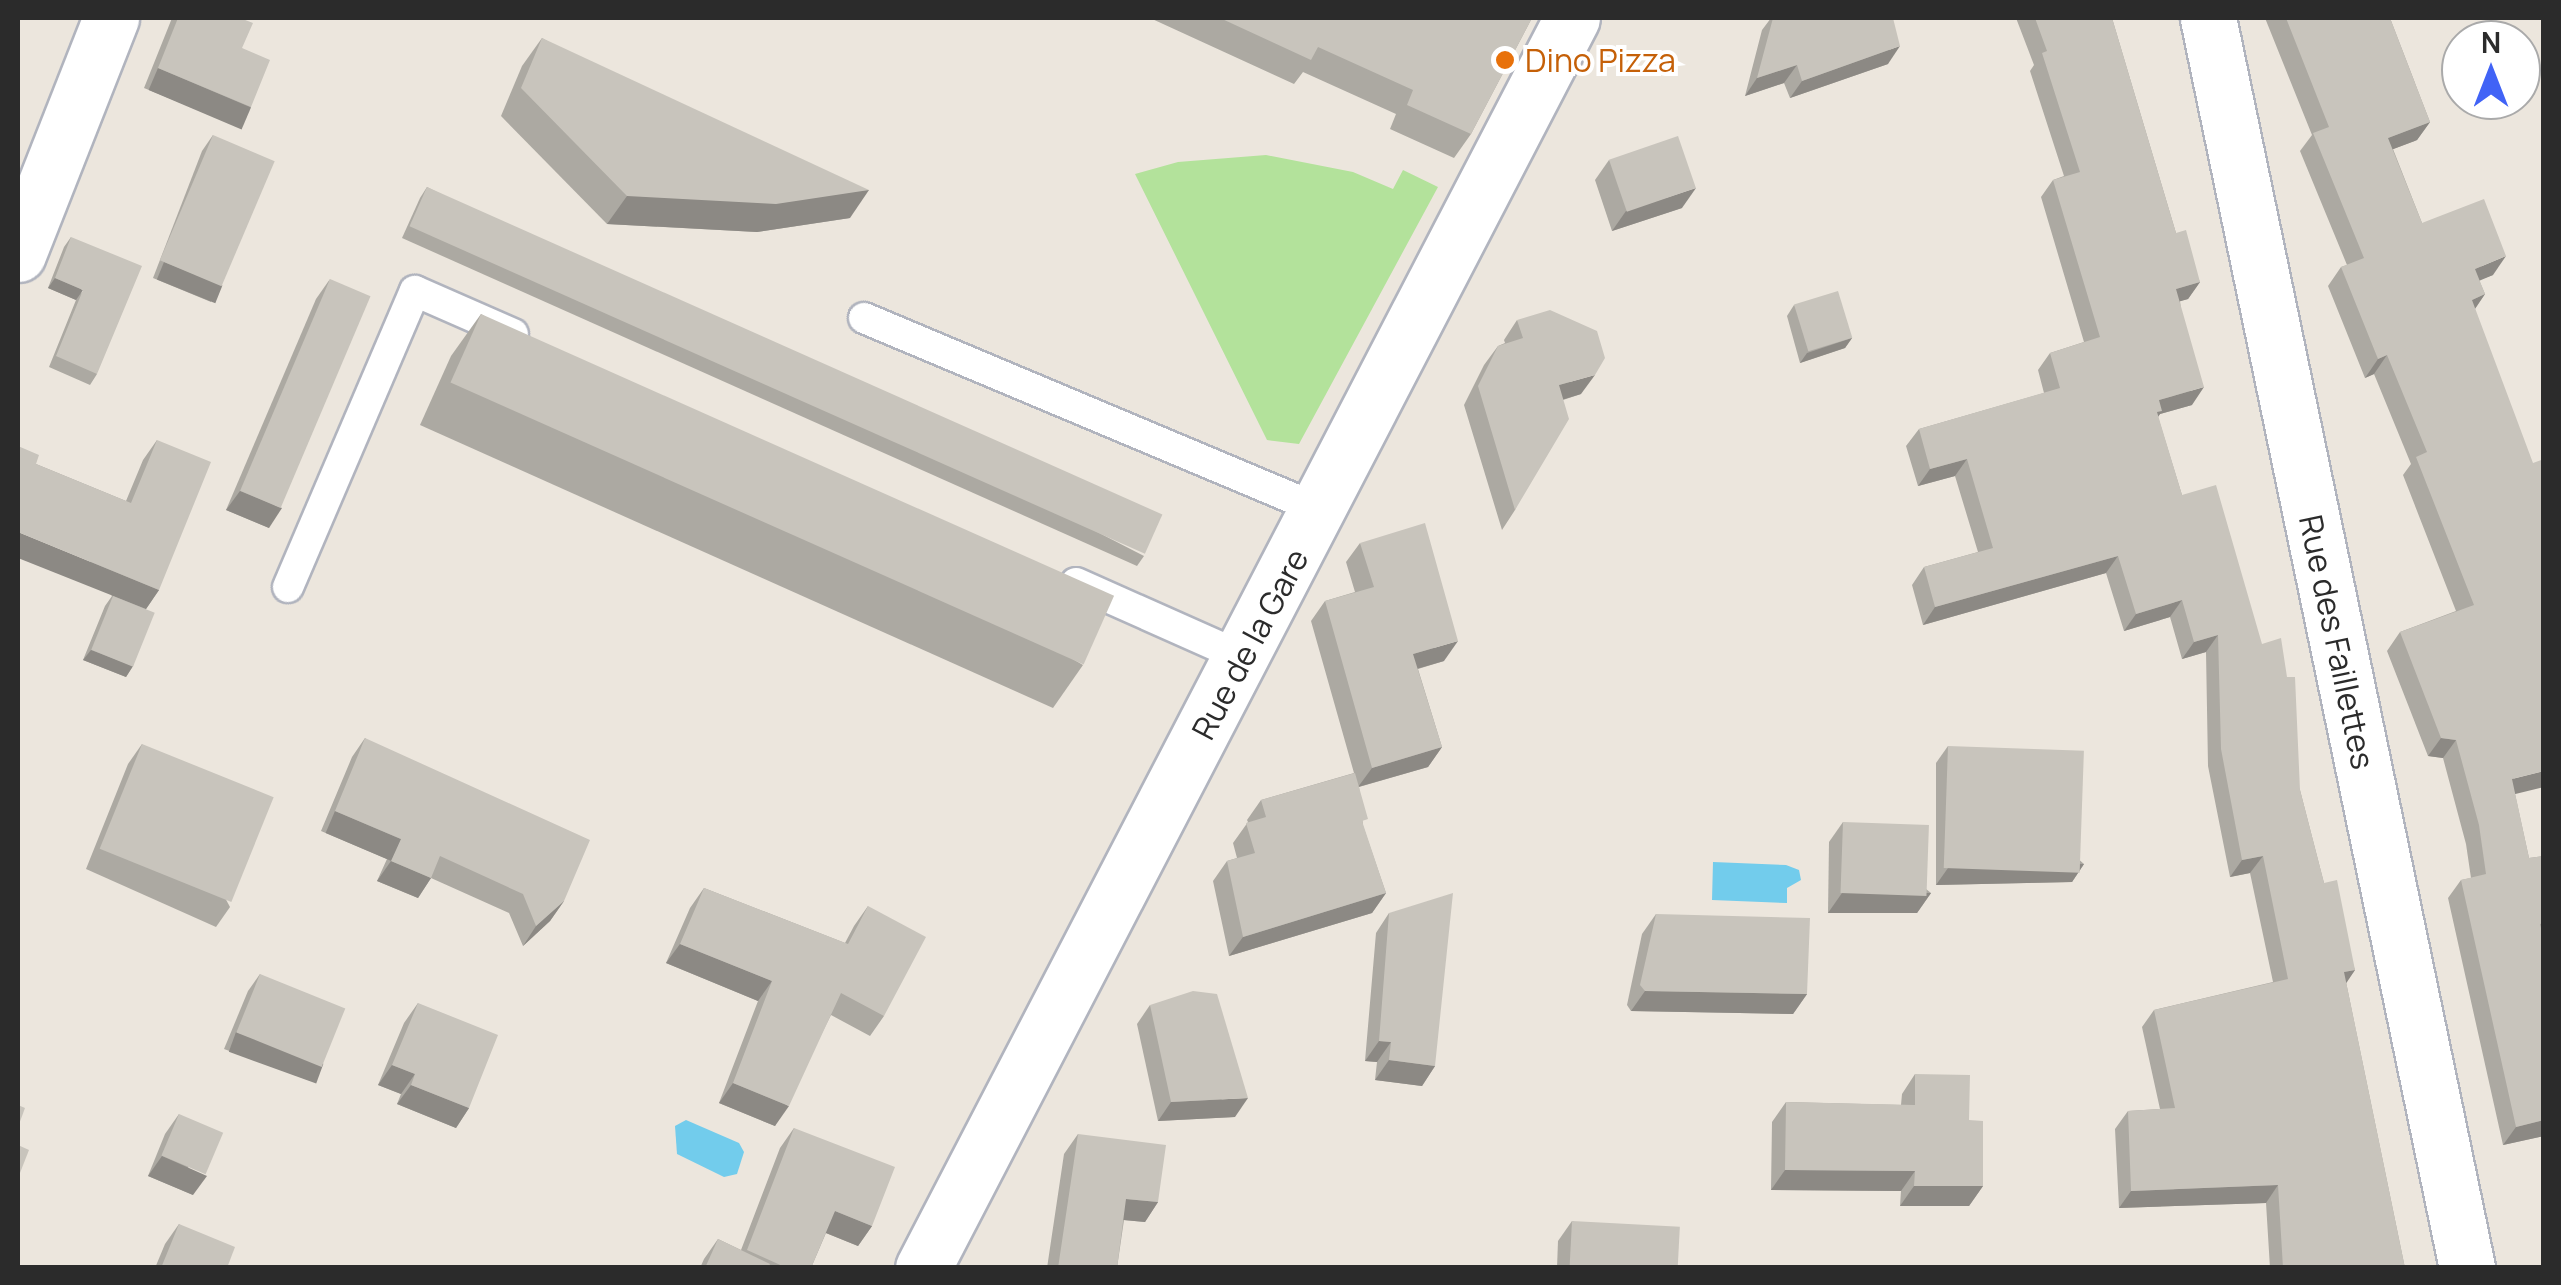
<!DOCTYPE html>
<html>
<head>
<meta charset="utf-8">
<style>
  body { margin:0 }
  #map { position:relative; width:2561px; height:1285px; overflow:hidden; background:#ece6dd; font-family:Manrope,sans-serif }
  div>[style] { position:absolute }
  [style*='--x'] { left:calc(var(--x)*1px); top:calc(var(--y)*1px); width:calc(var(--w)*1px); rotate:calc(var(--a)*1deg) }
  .green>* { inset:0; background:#b3e29b }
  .water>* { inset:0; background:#72ccec }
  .roads { filter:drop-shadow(2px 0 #b1b4be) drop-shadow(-2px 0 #b1b4be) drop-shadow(0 2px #b1b4be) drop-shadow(0 -2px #b1b4be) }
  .service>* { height:30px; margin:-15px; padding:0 15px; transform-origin:15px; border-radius:15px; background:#fff }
  .minor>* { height:55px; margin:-27.5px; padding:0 27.5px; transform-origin:27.5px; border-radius:27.5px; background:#fff }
  .wall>* { inset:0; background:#aca9a2 }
  .shaded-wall>* { inset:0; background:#8c8984; transform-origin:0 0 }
  .building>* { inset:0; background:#c8c4bc; transform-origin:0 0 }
  .dots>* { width:28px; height:28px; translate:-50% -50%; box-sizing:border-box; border:5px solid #fff; border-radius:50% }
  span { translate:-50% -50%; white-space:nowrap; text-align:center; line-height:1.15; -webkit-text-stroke:8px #fff; paint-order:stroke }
  .food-label { font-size:32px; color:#c56008 }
  .left { translate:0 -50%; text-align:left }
  .street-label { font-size:32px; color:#2b2b2b }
  .frame { position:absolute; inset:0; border:20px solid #2b2b2b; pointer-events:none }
  .north { position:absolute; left:2441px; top:20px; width:100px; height:100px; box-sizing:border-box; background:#fff; border:2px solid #aaa; border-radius:50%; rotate:0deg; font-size:28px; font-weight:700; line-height:40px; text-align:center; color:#2b2b2b }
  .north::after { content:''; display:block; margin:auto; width:35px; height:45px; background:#4163f6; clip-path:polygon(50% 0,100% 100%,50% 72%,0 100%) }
</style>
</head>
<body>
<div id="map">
  <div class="green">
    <i style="clip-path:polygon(1266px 155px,1353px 172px,1393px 189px,1403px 170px,1438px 187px,1299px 444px,1267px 440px,1135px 174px,1178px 162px)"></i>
  </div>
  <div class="water">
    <i style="clip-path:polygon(1713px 862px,1786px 865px,1799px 870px,1801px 880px,1787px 888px,1787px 903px,1712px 900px)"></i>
    <i style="clip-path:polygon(686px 1120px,739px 1143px,744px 1152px,737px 1174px,724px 1177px,677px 1154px,675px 1126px)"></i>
  </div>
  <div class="roads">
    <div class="service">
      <i style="--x:864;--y:318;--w:496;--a:22.8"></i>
      <i style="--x:1076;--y:583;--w:182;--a:24"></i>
      <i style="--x:288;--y:587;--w:322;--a:-66.8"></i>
      <i style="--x:415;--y:291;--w:107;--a:23.7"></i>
    </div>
    <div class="minor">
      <i style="--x:2208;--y:18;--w:1277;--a:78.29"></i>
      <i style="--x:18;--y:254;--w:254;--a:-68.5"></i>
      <i style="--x:923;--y:1268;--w:1408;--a:-62.56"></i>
    </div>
  </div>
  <div class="wall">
    <i style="clip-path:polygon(172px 18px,240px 18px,242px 48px,251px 107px,237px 126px,144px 88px)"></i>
    <i style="clip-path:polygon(1150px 18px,1532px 18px,1471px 134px,1454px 158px,1390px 129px,1396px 114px,1303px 72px,1294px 84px)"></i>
    <i style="clip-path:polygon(1771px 18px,1893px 18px,1888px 64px,1790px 98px,1784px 83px,1745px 96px,1762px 30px)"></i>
    <i style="clip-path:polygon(2016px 18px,2112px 18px,2176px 233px,2200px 282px,2188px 299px,2180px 301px,2192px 405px,2160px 414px,2158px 417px,2182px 495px,2300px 790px,2324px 883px,2355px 970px,2346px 982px,2405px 1268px,2270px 1268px,2266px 1203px,2119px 1208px,2115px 1129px,2128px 1111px,2160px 1109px,2142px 1027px,2154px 1010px,2273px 982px,2250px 873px,2230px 877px,2208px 766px,2206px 652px,2182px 659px,2170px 617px,2124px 631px,2106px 573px,1923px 625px,1912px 585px,1924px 567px,1978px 552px,1955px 476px,1918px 486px,1906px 446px,1919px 429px,2044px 393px,2038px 370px,2050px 353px,2084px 342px,2041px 197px,2053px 180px,2064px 176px,2030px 71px,2034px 65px)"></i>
    <i style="clip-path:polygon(2265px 18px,2390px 18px,2430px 122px,2417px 140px,2393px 149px,2422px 223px,2493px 275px,2479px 280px,2485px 294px,2475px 309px,2515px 794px,2529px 858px,2544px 856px,2544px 1136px,2503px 1145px,2448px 898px,2461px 880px,2471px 878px,2466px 844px,2443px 758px,2428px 756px,2387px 651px,2400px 632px,2456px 611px,2403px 475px,2411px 464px,2374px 374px,2365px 378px,2328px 286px,2341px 267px,2347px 265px,2300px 151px,2312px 135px)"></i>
    <i style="clip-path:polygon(542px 38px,850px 218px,757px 232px,607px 224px,501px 116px,522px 66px)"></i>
    <i style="clip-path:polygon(213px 135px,211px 302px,153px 278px,202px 151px)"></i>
    <i style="clip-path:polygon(1609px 160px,1682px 208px,1612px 231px,1595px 180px)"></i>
    <i style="clip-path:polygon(427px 187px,1144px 556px,1137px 566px,402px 238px,420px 198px)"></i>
    <i style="clip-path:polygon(71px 237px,97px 374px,90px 385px,49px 367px,76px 300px,48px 288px,64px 247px)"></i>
    <i style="clip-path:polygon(330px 279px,269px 528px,226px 510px,316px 299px)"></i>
    <i style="clip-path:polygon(1794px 305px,1852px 338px,1845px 348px,1800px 363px,1787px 316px)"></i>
    <i style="clip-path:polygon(481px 314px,1083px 665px,1053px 708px,420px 425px,451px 356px)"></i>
    <i style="clip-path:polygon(1517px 320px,1581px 394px,1563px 400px,1515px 510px,1502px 530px,1464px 405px,1484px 365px,1498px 346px,1505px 343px,1504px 340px)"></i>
    <i style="clip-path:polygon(157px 440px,159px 590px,146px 609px,133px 666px,126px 677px,83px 660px,105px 606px,112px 596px,18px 446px,36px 464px,126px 501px,143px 460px)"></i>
    <i style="clip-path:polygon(1360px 543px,1444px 661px,1418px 669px,1442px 747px,1428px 767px,1359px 787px,1363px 826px,1386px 893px,1372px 913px,1229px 956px,1213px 881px,1227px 861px,1237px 858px,1233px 843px,1248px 822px,1247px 820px,1261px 800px,1354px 773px,1311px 621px,1325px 601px,1355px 592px,1346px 562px)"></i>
    <i style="clip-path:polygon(365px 738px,564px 901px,550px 921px,523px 946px,509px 913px,431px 878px,418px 898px,377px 881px,387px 859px,321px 831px,352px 757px)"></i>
    <i style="clip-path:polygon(142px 744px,230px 907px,216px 927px,86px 869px,128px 764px)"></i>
    <i style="clip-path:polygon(1948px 746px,2084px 864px,2072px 882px,1936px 885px,1936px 763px)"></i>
    <i style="clip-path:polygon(1843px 822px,1931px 893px,1917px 913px,1828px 913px,1829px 842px)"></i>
    <i style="clip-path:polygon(704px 888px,845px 943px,854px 926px,868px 906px,884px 1016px,870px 1036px,831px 1015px,775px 1126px,719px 1103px,758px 1001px,666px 963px,690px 908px)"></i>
    <i style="clip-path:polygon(1389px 913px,1435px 1066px,1422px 1086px,1375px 1080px,1377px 1062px,1365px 1061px,1376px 933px)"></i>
    <i style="clip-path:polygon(1656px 914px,1807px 994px,1793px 1014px,1631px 1011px,1627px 1005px,1642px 934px)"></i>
    <i style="clip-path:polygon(260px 974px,311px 1081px,224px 1049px,248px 991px)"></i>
    <i style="clip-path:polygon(418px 1003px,469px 1108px,456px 1128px,397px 1104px,401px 1094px,378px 1085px,404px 1023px)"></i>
    <i style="clip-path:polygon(1150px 1005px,1235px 1117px,1158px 1121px,1137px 1024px)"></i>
    <i style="clip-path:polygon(1915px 1074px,1969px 1120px,1983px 1186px,1969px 1206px,1900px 1206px,1901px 1191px,1771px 1190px,1772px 1122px,1786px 1102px,1901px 1105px,1902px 1094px)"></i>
    <i style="clip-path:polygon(179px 1114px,193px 1195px,148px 1176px,165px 1134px)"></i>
    <i style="clip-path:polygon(794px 1128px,872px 1226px,858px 1246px,826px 1233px,811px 1268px,700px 1268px,704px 1259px,718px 1239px,741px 1250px,780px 1148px)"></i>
    <i style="clip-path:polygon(1078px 1134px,1158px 1202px,1145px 1222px,1124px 1220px,1117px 1268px,1047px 1268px,1064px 1154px)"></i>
    <i style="clip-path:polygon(1572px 1221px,1679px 1268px,1557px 1268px,1558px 1241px)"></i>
    <i style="clip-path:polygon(179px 1224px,227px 1268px,155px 1268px,165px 1244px)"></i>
  </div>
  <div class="shaded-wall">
    <i style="clip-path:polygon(1900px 46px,1888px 64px,1790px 98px,1802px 81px)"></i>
    <i style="clip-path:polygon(1797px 65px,1784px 83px,1745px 96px,1757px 78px)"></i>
    <i style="left:158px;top:68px;width:101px;height:24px;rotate:23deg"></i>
    <i style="clip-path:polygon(2430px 122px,2417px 140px,2375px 156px,2388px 138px)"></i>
    <i style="clip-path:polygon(1696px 188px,1682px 208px,1612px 231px,1626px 211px)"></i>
    <i style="clip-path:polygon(869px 190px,850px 218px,757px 232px,607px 224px,627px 196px)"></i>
    <i style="clip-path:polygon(2506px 256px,2493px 275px,2462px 288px,2475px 269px)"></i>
    <i style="left:164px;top:262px;width:63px;height:19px;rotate:22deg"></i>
    <i style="clip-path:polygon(55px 278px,83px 290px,76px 300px,48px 288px)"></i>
    <i style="clip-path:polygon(2200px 282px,2188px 299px,2164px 306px,2176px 289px)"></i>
    <i style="clip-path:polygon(2485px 294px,2472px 313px,2472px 300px)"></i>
    <i style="clip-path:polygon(1852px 338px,1845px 348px,1800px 363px,1807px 353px)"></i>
    <i style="clip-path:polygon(2387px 355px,2374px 374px,2365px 378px,2378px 359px)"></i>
    <i style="clip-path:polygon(1595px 375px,1581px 394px,1545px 405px,1559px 385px)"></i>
    <i style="clip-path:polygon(2204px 387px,2192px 405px,2160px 414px,2150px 428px,2159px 400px)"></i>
    <i style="clip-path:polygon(1967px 459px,1955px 476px,1918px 486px,1930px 469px)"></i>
    <i style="clip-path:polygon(240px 491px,282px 508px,269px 528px,226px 510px)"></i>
    <i style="clip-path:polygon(18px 532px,159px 590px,146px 609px,18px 558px)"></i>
    <i style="clip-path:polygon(2118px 556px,2106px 573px,1923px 625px,1935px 607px)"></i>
    <i style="clip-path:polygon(2182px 600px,2170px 617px,2124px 631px,2136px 614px)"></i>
    <i style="clip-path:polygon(2218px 635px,2206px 652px,2182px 659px,2194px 642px)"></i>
    <i style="clip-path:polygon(1458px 641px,1444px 661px,1399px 674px,1413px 654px)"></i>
    <i style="clip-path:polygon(91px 650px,133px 666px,126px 677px,83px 660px)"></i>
    <i style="clip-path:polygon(2441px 738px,2456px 740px,2443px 758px,2428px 756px)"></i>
    <i style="clip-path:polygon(1442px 747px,1428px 767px,1358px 787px,1372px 768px)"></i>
    <i style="clip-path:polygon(2544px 771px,2544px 787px,2499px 798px,2512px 779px)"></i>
    <i style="left:335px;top:811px;width:72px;height:24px;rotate:23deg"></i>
    <i style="clip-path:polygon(2263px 856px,2250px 873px,2230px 877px,2242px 860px)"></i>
    <i style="clip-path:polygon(391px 861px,431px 878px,418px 898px,377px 881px)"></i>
    <i style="clip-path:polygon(2084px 864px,2072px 882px,1936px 885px,1948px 868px)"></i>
    <i style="clip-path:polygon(1386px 893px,1372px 913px,1229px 956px,1243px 937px)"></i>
    <i style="clip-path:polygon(1842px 893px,1931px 893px,1917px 913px,1828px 913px)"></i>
    <i style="clip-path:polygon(564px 901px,550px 921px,523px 946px,536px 926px)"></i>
    <i style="clip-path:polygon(680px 944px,772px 981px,758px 1001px,666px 963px)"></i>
    <i style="clip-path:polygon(2355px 970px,2343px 988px,2344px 972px)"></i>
    <i style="clip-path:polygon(1645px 991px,1807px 994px,1793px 1014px,1631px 1011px)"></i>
    <i style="left:236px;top:1032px;width:93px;height:21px;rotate:20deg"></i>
    <i style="clip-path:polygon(1379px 1041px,1391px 1042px,1377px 1062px,1365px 1061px)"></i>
    <i style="clip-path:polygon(1389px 1060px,1435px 1066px,1422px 1086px,1375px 1080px)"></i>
    <i style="clip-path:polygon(392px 1065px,415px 1074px,401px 1094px,378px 1085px)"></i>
    <i style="clip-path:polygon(733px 1083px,789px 1106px,775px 1126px,719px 1103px)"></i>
    <i style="clip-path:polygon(411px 1085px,469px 1108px,456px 1128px,397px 1104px)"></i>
    <i style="clip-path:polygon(1248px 1098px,1235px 1117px,1158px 1121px,1171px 1102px)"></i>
    <i style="clip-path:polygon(2544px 1120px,2544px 1136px,2503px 1145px,2516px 1127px)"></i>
    <i style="clip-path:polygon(162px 1156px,207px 1176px,193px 1195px,148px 1176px)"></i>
    <i style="clip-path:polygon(1785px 1170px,1915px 1171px,1901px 1191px,1771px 1190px)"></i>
    <i style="clip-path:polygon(2278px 1185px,2266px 1203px,2119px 1208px,2131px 1191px)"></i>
    <i style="clip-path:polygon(1914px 1186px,1983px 1186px,1969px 1206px,1900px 1206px)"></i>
    <i style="clip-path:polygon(1126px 1199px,1158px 1202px,1145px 1222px,1113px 1219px)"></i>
    <i style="clip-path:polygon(835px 1211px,872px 1226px,858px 1246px,821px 1231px)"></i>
  </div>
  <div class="building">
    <i style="clip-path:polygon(178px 18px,240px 18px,253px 23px,242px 48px,270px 60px,251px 107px,158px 68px)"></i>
    <i style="clip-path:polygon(1220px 18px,1532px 18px,1471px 134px,1407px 105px,1413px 90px,1318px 47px,1311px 60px)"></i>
    <i style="clip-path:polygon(1773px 18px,1893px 18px,1900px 46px,1802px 81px,1797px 65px,1757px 78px)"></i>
    <i style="clip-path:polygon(2035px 18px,2112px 18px,2176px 233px,2186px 230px,2200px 282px,2176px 289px,2204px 387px,2159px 400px,2162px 411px,2157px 412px,2182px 495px,2216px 485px,2262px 644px,2281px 638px,2287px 677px,2295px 677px,2300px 790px,2324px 883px,2337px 880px,2355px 970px,2344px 972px,2405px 1268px,2283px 1268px,2278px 1185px,2131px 1191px,2128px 1111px,2175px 1108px,2154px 1010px,2288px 979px,2263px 856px,2242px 860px,2221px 749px,2218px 635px,2194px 642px,2182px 600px,2136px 614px,2118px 556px,1935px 607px,1924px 567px,1993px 548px,1967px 459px,1930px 469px,1919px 429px,2060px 388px,2050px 353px,2100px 337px,2053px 180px,2080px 172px,2042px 53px,2047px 51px)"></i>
    <i style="clip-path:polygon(2286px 18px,2390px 18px,2430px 122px,2388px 138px,2422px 223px,2484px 199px,2506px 256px,2475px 269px,2485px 294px,2472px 300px,2533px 463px,2544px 459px,2544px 771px,2512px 779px,2529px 858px,2544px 856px,2544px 923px,2540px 924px,2544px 940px,2544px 1120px,2516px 1127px,2461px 880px,2486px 874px,2479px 825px,2456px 740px,2441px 738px,2400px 632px,2474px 605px,2416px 457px,2427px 452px,2387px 355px,2378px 359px,2341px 267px,2364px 258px,2313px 133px,2329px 127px)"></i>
    <i style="clip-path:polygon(542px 38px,869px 190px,776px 204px,627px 196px,521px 88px)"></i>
    <i style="left:213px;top:135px;width:67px;height:136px;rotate:23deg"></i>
    <i style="left:1678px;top:136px;width:55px;height:73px;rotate:71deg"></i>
    <i style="left:427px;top:187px;width:805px;height:43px;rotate:24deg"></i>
    <i style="clip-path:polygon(71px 237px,142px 266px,97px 374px,56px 356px,83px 290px,55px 278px)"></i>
    <i style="left:330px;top:279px;width:44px;height:230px;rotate:23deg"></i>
    <i style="left:1838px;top:291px;width:49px;height:46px;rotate:73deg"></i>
    <i style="clip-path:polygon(1550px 310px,1597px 331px,1605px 358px,1595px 375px,1559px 385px,1569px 419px,1515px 510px,1478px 386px,1498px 346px,1523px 338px,1517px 320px)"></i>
    <i style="left:481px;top:314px;width:693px;height:75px;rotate:24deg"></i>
    <i style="clip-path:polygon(157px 440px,211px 462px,159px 590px,18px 532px,18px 446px,39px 455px,36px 464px,131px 503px)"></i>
    <i style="clip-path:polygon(1425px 523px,1458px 641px,1413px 654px,1442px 747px,1372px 768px,1325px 601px,1374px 587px,1360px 543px)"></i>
    <i style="left:113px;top:596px;width:45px;height:58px;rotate:22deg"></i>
    <i style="clip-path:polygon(365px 738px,590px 840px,564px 901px,536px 926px,523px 894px,440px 856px,431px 878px,391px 861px,401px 839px,335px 811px)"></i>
    <i style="left:142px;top:744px;width:142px;height:113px;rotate:22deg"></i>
    <i style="left:1948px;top:746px;width:136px;height:122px;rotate:2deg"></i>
    <i style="clip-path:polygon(1355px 773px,1368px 819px,1362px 821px,1386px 893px,1243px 937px,1227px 861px,1255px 853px,1246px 823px,1266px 817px,1261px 800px)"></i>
    <i style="left:1843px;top:822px;width:86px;height:71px;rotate:2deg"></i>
    <i style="clip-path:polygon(704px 888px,848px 944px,868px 906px,926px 937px,884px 1016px,841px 993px,789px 1106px,733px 1083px,772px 981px,680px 944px)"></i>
    <i style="clip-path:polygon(1453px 893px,1435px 1066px,1389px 1060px,1391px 1042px,1379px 1041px,1389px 913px)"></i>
    <i style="clip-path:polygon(1656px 914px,1810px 918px,1807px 994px,1645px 991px,1640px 985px)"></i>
    <i style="left:260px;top:974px;width:92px;height:63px;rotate:22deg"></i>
    <i style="clip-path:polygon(1193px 991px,1217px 994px,1248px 1098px,1171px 1102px,1150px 1005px)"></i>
    <i style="clip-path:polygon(418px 1003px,498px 1035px,469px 1108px,411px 1085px,415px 1074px,392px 1065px)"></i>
    <i style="clip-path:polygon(1915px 1074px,1970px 1075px,1969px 1120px,1983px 1121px,1983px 1186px,1914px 1186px,1915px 1171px,1785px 1170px,1786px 1102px,1915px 1105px)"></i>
    <i style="clip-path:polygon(18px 1105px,25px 1108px,18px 1127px)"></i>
    <i style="left:179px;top:1114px;width:48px;height:45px;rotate:23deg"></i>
    <i style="clip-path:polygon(794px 1128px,895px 1167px,872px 1226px,835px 1211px,811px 1268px,787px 1268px,747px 1250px)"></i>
    <i style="clip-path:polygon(1078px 1134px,1166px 1145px,1158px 1202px,1126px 1199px,1117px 1268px,1058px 1268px)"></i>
    <i style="clip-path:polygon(18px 1145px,29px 1150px,18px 1178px)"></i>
    <i style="left:1572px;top:1221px;width:108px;height:47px;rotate:3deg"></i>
    <i style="clip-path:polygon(179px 1224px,235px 1247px,227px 1268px,161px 1268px)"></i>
    <i style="clip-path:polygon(718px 1239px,770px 1264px,768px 1268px,705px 1268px)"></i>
  </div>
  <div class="dots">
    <i style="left:1505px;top:60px;background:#e8710a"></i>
  </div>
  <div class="food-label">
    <span class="left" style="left:1525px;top:60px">Dino Pizza</span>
  </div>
  <div class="street-label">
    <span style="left:2337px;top:642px;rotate:78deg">Rue des Faillettes</span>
    <span style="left:1250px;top:644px;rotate:-62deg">Rue de la Gare</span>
  </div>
  <div class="frame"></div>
  <div class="north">N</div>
</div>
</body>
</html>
